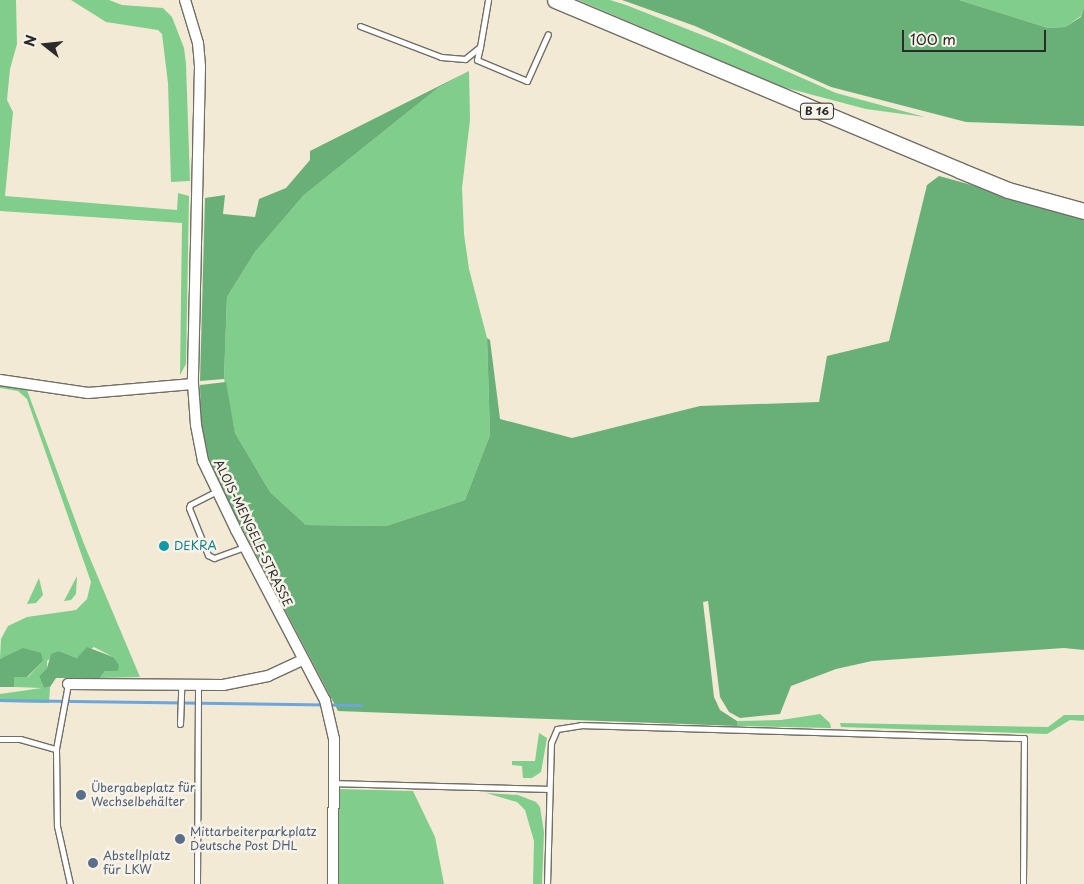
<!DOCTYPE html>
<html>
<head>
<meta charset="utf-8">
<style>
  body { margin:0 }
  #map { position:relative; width:1084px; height:884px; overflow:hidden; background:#f2ead4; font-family:"Playpen Sans",sans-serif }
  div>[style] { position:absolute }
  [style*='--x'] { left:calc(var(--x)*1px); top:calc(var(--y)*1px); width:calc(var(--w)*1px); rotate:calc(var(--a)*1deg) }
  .green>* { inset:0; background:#81cd8b }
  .forest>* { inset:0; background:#68b077 }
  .stream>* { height:3px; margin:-1.5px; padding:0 1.5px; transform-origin:1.5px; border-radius:1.5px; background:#6da5dc }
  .roads { filter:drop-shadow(1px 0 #716e66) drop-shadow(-1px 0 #716e66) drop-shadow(0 1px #716e66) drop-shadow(0 -1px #716e66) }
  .lane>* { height:5px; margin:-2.5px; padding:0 2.5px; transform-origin:2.5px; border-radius:2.5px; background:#fff }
  .street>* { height:10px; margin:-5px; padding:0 5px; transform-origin:5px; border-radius:5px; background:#fff }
  .primary>* { height:15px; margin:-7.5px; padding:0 7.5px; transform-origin:7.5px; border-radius:7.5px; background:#fff }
  .dots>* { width:14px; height:14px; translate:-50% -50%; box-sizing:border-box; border:2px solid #f7f3e8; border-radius:50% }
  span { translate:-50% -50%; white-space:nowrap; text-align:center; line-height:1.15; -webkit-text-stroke:5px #f7f3e8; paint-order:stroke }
  .shield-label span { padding:1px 4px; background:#f7f3e8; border:1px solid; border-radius:4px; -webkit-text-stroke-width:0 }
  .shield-label { font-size:11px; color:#2b2b2b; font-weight:700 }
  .street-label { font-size:12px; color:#2b2b2b }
  .culture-label { font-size:12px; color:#0d838f }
  .left { translate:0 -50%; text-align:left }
  .service-label { font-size:12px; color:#4e5e75 }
  .north { position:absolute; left:20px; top:20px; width:50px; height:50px; -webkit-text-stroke:4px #f7f3e8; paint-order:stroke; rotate:286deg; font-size:14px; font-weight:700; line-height:20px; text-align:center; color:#2b2b2b }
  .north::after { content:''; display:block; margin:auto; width:18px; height:22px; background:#2b2b2b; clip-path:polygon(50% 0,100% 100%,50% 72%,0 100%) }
  .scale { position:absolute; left:902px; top:30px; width:144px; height:22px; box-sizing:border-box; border:2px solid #2b2b2b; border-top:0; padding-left:6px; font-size:15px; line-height:18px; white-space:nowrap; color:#2b2b2b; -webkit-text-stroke:4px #f7f3e8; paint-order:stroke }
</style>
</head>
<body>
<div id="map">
  <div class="green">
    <i style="clip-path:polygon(0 0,16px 0,17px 44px,10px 69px,7px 100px,13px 112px,5px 196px,177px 210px,178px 193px,189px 196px,186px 364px,180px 375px,182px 223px,0 211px)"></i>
    <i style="clip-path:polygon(71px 0,109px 0,122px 5px,163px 8px,172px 17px,184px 48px,186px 64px,190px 181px,171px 182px,168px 83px,162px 34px,158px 30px,106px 22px)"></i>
    <i style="clip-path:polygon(578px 0,610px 0,626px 5px,725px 44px,836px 93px,925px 117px,866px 109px,779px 86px)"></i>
    <i style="clip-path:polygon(959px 0,1084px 0,1084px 7px,1081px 16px,1065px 27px,1048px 28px)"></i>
    <i style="clip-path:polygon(469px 71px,470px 120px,462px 188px,464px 234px,469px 269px,487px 338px,490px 435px,465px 500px,386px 526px,306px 525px,270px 492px,235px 433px,224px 379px,227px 297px,255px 252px,304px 195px,438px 88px)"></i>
    <i style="clip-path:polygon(0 385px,27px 390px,84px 544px,140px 677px,100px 678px,105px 671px,113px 671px,113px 657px,94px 647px,77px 658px,59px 651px,47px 661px,47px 668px,39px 676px,44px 688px,50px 687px,49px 703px,0 702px,0 694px,42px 688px,14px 687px,14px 677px,28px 677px,43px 661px,26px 649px,0 659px,1px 639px,8px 626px,27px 617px,76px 610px,87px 599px,91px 582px,27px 399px,18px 391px,0 388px)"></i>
    <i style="clip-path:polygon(77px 576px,76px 594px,71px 600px,64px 601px)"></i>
    <i style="clip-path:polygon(39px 578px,43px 595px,36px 603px,27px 604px)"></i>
    <i style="clip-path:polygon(820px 714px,830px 723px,831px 728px,737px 726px,737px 721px,781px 720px)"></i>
    <i style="clip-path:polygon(1064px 715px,1084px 715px,1084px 721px,1070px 720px,1047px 734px,841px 727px,840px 723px,1048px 727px)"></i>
    <i style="clip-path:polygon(539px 733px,547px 738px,541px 772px,532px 778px,523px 778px,522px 766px,512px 765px,512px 761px,535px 761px)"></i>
    <i style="clip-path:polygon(338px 789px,413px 791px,435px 837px,444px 884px,337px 884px)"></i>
    <i style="clip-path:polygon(486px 793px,518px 795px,536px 802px,540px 807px,544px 832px,542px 884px,533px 884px,534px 841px,525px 810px,517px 802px)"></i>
  </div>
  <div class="forest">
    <i style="clip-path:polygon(622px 0,959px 0,1048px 28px,1065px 27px,1081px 17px,1084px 7px,1084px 126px,966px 122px,831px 87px,695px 26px)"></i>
    <i style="clip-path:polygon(469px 71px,438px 88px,304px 195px,255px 252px,227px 297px,224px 379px,200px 381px,205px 198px,225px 195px,223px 214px,255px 217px,259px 199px,286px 188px,310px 160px,310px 151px)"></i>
    <i style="clip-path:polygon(939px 176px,1084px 216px,1084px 650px,1064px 648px,872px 661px,836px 669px,791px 686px,780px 714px,740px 718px,729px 712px,720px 697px,708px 601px,703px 602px,714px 697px,720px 710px,737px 721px,737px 726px,338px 711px,225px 495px,209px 459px,201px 429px,200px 385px,226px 382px,235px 433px,270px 492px,306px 525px,386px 526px,465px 500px,490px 435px,487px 338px,490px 340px,500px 419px,572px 438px,700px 406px,819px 402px,827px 356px,889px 341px,927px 185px)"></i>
    <i style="clip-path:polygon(87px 647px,113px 657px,119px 665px,118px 671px,105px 671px,100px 678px,56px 678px,50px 687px,44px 688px,39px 676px,47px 668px,51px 654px,59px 651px,77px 658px)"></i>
    <i style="clip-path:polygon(23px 648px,41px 653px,43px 661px,27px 677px,14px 677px,14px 687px,0 687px,0 659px)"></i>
  </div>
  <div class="stream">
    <i style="--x:0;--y:700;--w:361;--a:0.8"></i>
  </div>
  <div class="roads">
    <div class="lane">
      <i style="--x:360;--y:26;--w:87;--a:20.9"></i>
      <i style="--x:441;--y:57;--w:24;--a:5"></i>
      <i style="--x:465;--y:59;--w:19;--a:-39"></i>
      <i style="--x:480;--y:47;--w:48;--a:-80.3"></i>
      <i style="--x:480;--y:47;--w:13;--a:103"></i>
      <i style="--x:477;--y:60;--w:54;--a:22.8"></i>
      <i style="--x:527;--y:81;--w:51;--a:-65.9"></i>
      <i style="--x:217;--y:491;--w:30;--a:153"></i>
      <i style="--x:190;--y:505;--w:3;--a:108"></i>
      <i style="--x:189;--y:508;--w:51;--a:68"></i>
      <i style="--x:208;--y:555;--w:7;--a:27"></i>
      <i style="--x:214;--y:558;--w:32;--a:-20"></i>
      <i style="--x:68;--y:684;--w:66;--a:100.5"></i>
      <i style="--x:56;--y:749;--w:77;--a:89.3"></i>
      <i style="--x:57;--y:826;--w:59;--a:77.4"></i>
      <i style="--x:180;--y:724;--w:38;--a:-88"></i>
      <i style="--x:0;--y:739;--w:20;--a:0"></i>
      <i style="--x:20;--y:739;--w:37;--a:16"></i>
      <i style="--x:333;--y:783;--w:215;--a:1.6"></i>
      <i style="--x:197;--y:884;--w:198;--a:-89.7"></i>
      <i style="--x:547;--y:884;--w:141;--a:-88.4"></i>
      <i style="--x:551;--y:743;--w:15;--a:-67"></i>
      <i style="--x:557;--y:729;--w:24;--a:-9"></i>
      <i style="--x:581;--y:725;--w:443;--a:1.7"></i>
      <i style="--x:1024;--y:738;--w:146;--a:90.4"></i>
    </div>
    <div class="street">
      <i style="--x:185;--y:0;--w:45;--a:73.2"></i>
      <i style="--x:198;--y:43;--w:24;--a:85"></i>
      <i style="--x:200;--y:67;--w:317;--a:91.3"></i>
      <i style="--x:193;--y:384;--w:41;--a:85.8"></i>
      <i style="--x:196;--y:425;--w:37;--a:79"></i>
      <i style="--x:203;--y:461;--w:76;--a:64.4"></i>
      <i style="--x:236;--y:530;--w:192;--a:62.4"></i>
      <i style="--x:325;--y:700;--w:40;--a:77"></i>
      <i style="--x:334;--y:739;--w:145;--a:90.4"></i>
      <i style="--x:0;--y:380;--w:89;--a:8.4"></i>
      <i style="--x:88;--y:393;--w:105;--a:-4.9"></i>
      <i style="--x:68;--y:684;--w:155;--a:0.4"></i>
      <i style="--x:223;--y:685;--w:46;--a:-11.3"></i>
      <i style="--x:268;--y:676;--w:38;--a:-25"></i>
    </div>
    <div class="primary">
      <i style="--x:555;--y:0;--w:438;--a:22.8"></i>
      <i style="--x:959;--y:170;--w:53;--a:22.2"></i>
      <i style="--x:1008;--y:190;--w:79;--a:15.4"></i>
    </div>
  </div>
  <div class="dots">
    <i style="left:164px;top:546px;background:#0f9aa8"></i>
    <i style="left:81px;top:795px;background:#5c6f8a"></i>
    <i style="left:180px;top:839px;background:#5c6f8a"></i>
    <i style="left:93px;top:863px;background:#5c6f8a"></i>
  </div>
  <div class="shield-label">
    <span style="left:817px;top:111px">B 16</span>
  </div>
  <div class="street-label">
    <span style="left:253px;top:533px;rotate:64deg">ALOIS-MENGELE-STRASSE</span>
  </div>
  <div class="culture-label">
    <span class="left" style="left:174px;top:546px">DEKRA</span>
  </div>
  <div class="service-label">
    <span class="left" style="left:91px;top:795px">Übergabeplatz für<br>Wechselbehälter</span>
    <span class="left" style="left:190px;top:839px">Mittarbeiterparkplatz<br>Deutsche Post DHL</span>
    <span class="left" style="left:103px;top:863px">Abstellplatz<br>für LKW</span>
  </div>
  <div class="north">N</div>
  <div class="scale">100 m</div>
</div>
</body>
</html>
